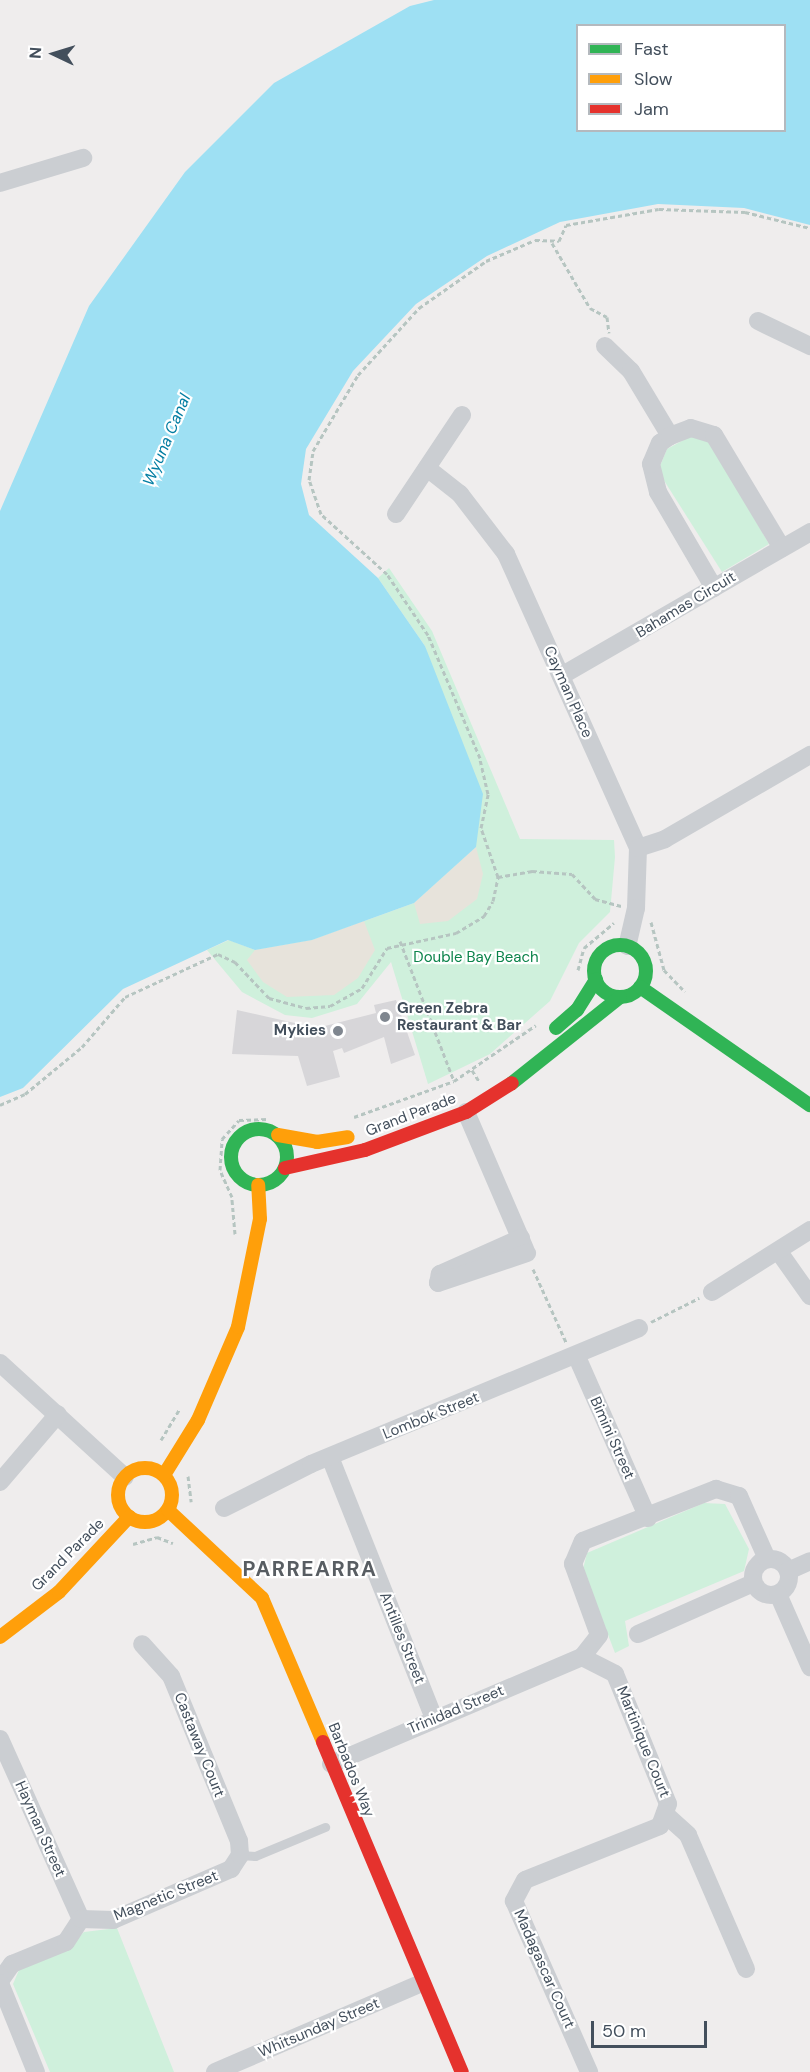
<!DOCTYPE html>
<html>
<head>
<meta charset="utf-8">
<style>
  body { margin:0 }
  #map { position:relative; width:810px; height:2072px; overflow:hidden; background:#efeded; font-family:"DM Sans",sans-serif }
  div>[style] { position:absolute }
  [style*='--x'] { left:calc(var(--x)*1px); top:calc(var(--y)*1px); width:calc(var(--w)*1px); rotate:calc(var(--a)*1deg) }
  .green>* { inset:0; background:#cff0dc }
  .sand>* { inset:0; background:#e7e3db }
  .water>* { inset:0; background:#9ee0f3 }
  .building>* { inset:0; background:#d7d6d9 }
  .path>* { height:3px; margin-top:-1.5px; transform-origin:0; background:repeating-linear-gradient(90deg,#b6c5c1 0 4.5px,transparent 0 7.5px) }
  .lane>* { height:9px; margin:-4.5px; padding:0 4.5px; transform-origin:4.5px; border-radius:4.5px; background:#cbced2 }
  .street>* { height:18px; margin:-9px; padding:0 9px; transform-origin:9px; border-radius:9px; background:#cbced2 }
  .street>.ring { margin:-9px; padding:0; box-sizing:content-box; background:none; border:18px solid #cbced2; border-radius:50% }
  .fast>* { height:14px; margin:-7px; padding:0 7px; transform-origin:7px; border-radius:7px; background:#30b455 }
  .fast>.ring { margin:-7px; padding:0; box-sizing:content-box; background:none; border:14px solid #30b455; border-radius:50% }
  .slow>* { height:14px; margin:-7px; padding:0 7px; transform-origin:7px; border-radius:7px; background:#ff9f0a }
  .slow>.ring { margin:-7px; padding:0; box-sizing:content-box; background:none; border:14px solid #ff9f0a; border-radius:50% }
  .jam>* { height:14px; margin:-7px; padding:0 7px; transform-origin:7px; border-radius:7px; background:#e5322d }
  .dots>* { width:16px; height:16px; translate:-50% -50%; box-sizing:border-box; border:3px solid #fff; border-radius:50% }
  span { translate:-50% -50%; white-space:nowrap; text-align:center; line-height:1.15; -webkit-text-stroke:4.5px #fff; paint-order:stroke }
  .street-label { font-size:15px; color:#434f5c }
  .park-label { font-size:15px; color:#0c844b }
  .poi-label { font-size:15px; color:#434f5c; font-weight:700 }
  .left { translate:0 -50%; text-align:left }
  .right { translate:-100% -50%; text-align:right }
  .water-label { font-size:16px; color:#027da2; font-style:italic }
  .district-label { font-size:21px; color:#585d62; font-weight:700; letter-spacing:1.5px }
  .legend { position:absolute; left:576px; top:24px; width:210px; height:108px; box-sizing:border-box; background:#fff; border:2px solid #b4b9be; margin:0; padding:8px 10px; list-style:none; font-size:18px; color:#434f5c }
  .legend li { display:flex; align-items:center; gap:12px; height:30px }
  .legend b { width:30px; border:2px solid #b4b9be }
  .north { position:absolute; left:24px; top:24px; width:60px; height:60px; -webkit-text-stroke:4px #fff; paint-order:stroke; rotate:274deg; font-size:16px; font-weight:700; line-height:24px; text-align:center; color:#434f5c }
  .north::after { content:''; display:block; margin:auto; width:21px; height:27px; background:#434f5c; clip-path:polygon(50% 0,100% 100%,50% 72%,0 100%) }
  .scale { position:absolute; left:591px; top:2021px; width:116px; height:27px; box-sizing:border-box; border:3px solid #434f5c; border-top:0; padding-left:8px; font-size:18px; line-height:21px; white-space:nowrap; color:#434f5c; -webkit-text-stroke:4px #fff; paint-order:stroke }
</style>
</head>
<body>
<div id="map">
  <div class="green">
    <i style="clip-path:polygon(691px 436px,708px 438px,769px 544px,722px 572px,658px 471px,667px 449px)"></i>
    <i style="clip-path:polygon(389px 568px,432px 631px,520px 839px,614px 840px,615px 857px,610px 912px,579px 943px,550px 1001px,490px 1054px,428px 1084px,391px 962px,357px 1004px,312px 1018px,285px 1015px,242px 992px,207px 950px,229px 940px,255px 950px,312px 940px,414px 903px,476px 847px,425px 646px,378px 578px)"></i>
    <i style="clip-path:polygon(704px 1503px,725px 1504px,749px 1549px,744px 1571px,625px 1621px,629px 1646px,615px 1653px,583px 1569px,587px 1553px)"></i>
    <i style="clip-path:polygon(117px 1928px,174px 2072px,50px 2072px,13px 1984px,19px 1970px,68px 1947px,84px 1932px)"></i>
  </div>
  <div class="sand">
    <i style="clip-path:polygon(476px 847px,483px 874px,477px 899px,448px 921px,420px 924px,414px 903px)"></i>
    <i style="clip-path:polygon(364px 921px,375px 950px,358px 978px,334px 995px,287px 997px,263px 982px,247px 960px,255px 950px,312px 940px)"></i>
  </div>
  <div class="water">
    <i style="clip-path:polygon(evenodd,434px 0,810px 0,810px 225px,744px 208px,658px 204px,560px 222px,487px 256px,416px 304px,353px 371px,306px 449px,301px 484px,309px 515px,378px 578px,425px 646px,483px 794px,476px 847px,414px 903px,312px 940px,255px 950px,228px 940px,123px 989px,23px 1088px,0 1097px,0 511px,89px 306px,185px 172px,274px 83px,410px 6px,434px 0,578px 26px,784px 26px,784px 130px,578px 130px,578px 26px)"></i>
  </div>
  <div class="building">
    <i style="clip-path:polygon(396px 1000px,415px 1055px,391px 1064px,384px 1037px,344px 1053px,342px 1048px,333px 1051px,340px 1077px,307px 1086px,298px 1056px,232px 1054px,237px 1010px,317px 1028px,376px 1013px,374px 1005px)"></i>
  </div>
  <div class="path">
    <i style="--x:552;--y:243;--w:75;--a:59.7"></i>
    <i style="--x:590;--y:308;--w:19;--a:28"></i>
    <i style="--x:607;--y:317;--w:16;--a:83"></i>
    <i style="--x:498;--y:877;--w:35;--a:-10"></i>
    <i style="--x:532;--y:871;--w:40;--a:4.3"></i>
    <i style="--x:572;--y:874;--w:34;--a:47"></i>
    <i style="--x:595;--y:899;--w:27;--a:15"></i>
    <i style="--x:651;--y:922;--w:50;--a:74.8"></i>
    <i style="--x:664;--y:970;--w:30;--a:46"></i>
    <i style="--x:400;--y:941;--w:150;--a:68.9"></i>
    <i style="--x:578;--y:970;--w:23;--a:-75"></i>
    <i style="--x:584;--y:948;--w:39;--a:-40"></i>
    <i style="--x:472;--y:1070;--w:13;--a:58"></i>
    <i style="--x:0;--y:1105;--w:27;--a:-24"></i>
    <i style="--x:25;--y:1094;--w:74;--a:-39.5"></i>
    <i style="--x:82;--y:1047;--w:66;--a:-49.3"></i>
    <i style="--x:125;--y:997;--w:102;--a:-24.8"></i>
    <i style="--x:218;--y:954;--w:19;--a:25"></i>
    <i style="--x:235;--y:962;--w:50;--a:46.6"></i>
    <i style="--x:269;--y:998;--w:38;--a:15"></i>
    <i style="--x:306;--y:1008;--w:24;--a:-5"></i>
    <i style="--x:330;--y:1006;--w:37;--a:-29"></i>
    <i style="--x:362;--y:988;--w:47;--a:-58"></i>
    <i style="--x:387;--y:948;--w:71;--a:-12.3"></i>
    <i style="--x:456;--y:933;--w:33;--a:-31"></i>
    <i style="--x:484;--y:916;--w:17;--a:-59"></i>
    <i style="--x:493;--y:901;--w:25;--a:-78"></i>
    <i style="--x:498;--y:877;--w:52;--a:-109.1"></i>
    <i style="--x:481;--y:828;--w:35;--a:-78"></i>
    <i style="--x:488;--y:794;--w:37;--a:-103"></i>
    <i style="--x:480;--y:758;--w:134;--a:-112.9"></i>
    <i style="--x:428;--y:635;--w:73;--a:-123.9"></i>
    <i style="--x:387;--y:574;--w:89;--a:-137.7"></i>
    <i style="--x:321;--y:514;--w:36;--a:-109"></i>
    <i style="--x:309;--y:480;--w:29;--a:-82"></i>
    <i style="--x:313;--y:451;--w:88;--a:-59.4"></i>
    <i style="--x:358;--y:375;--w:91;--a:-47.7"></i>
    <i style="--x:419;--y:308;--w:82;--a:-35"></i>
    <i style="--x:486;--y:261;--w:53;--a:-23.2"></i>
    <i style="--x:535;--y:240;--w:24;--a:2"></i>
    <i style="--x:559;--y:241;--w:17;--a:-66"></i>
    <i style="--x:566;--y:225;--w:94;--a:-9.8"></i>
    <i style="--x:659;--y:209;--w:86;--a:2"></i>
    <i style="--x:745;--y:212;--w:67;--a:13.8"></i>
    <i style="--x:354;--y:1117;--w:106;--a:-19.8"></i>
    <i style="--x:454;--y:1081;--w:99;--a:-34.3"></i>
    <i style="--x:235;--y:1234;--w:37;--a:-95"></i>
    <i style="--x:232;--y:1197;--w:30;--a:-114"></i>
    <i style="--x:220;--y:1170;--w:31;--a:-86"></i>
    <i style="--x:222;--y:1139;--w:25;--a:-48"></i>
    <i style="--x:239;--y:1120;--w:29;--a:-2"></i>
    <i style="--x:533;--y:1269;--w:80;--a:65.7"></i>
    <i style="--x:651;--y:1322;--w:54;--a:-26.6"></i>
    <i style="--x:161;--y:1440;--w:37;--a:-59"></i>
    <i style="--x:188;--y:1476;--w:26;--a:83"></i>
    <i style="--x:133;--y:1544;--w:25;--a:-16"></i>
    <i style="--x:157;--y:1537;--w:17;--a:21"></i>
  </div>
  <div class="lane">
    <i style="--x:240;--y:1855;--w:15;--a:4"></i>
    <i style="--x:255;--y:1856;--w:76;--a:-22.5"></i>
  </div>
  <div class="street">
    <i style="--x:0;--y:183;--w:87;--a:-16.8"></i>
    <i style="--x:758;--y:321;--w:58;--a:25.7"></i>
    <i style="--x:605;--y:346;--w:36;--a:44"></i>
    <i style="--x:631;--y:371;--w:76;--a:59"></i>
    <i style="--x:427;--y:468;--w:42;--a:38.2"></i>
    <i style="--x:460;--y:494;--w:76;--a:52.5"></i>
    <i style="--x:506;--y:554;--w:322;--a:65.8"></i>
    <i style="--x:638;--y:848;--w:60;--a:91.9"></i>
    <i style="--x:636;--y:908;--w:39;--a:103"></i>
    <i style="--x:396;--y:514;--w:119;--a:-56.3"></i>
    <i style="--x:714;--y:588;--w:111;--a:-120.3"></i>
    <i style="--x:658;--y:492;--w:29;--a:-104"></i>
    <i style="--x:651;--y:464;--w:23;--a:-67"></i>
    <i style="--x:660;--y:443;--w:12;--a:-35"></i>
    <i style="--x:670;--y:436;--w:22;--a:-21"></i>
    <i style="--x:691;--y:428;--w:24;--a:17"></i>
    <i style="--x:714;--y:435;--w:132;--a:59"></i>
    <i style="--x:561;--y:676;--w:288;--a:-30"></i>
    <i style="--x:638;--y:848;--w:28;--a:-18"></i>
    <i style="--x:665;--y:839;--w:168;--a:-30.1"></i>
    <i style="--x:466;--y:1112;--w:149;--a:66.7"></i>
    <i style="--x:521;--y:1238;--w:89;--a:156"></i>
    <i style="--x:440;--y:1274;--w:9;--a:103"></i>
    <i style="--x:438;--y:1283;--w:94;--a:-18.6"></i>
    <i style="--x:779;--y:1252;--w:54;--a:54.8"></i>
    <i style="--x:712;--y:1292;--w:116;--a:-32.3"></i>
    <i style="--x:577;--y:1357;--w:176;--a:66.2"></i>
    <i style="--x:0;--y:1363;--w:169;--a:42.4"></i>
    <i style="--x:330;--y:1457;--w:281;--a:68.3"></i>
    <i style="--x:0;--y:1482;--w:89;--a:-49.5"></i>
    <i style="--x:224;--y:1508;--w:97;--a:-26.8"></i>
    <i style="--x:311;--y:1464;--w:355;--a:-22.5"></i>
    <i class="ring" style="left:753px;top:1559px;width:18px;height:18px"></i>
    <i style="--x:788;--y:1571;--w:24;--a:-24"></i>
    <i style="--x:778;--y:1594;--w:80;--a:66.3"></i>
    <i style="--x:638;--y:1634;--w:126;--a:-23.9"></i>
    <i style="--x:582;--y:1657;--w:37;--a:27"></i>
    <i style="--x:615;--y:1674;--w:140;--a:67.8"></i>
    <i style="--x:668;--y:1804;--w:23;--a:110"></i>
    <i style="--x:660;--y:1826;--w:145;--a:158.2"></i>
    <i style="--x:525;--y:1880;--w:24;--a:118"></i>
    <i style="--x:514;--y:1901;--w:187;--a:66.3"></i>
    <i style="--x:582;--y:1657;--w:28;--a:-52"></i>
    <i style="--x:599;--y:1635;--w:76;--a:-110.1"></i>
    <i style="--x:573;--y:1564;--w:25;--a:-67"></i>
    <i style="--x:583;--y:1541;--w:143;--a:-21.4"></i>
    <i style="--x:716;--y:1489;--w:24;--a:17"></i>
    <i style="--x:739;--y:1496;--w:69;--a:66"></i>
    <i style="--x:0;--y:1739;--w:197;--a:65.8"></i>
    <i style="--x:331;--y:1764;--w:273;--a:-23.1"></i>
    <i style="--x:665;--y:1814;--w:31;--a:42"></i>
    <i style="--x:688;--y:1835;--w:146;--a:66.6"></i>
    <i style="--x:0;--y:1981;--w:21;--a:-55"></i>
    <i style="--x:12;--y:1964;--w:58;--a:-22.2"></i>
    <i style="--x:66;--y:1942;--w:27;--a:-57"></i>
    <i style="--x:81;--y:1919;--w:32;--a:2"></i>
    <i style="--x:113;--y:1920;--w:129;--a:-23.4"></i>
    <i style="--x:231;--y:1869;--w:17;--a:-57"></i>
    <i style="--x:240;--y:1855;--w:14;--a:-94"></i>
    <i style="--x:239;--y:1841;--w:178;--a:-112.4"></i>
    <i style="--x:171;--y:1676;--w:43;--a:-132.2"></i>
    <i style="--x:0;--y:1983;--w:96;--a:68"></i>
    <i style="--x:215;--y:2072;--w:225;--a:-23.3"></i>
  </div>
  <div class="fast">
    <i class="ring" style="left:594px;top:945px;width:38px;height:38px"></i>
    <i style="--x:640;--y:987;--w:207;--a:34.8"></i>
    <i style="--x:556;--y:1028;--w:28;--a:-41"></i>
    <i style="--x:577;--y:1010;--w:36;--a:-58"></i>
    <i style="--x:512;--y:1083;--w:138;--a:-38.5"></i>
    <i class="ring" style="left:231px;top:1129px;width:42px;height:42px"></i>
  </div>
  <div class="slow">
    <i style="--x:278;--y:1135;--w:40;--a:10"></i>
    <i style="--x:317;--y:1142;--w:31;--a:-9"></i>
    <i class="ring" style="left:118px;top:1468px;width:40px;height:40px"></i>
    <i style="--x:164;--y:1475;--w:65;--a:-58.3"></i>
    <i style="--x:198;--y:1420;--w:101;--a:-66.7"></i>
    <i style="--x:238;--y:1327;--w:110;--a:-78.5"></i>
    <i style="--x:260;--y:1219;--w:34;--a:-93"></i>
    <i style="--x:168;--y:1510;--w:129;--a:43.1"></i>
    <i style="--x:262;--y:1598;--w:156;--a:67"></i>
    <i style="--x:0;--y:1637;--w:74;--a:-37.3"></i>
    <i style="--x:59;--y:1592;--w:103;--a:-47"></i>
  </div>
  <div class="jam">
    <i style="--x:285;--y:1168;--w:82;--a:-12.7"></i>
    <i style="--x:365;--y:1150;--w:108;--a:-20.6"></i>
    <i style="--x:466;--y:1112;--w:54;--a:-32.2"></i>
    <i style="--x:323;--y:1742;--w:358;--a:67.2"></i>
  </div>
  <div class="dots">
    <i style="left:385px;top:1017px;background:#7f868f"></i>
    <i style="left:338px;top:1031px;background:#7f868f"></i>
  </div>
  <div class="street-label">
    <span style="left:686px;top:605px;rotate:-31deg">Bahamas Circuit</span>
    <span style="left:568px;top:692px;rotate:66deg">Cayman Place</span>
    <span style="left:411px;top:1115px;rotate:-21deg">Grand Parade</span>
    <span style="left:431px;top:1416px;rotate:-22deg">Lombok Street</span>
    <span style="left:612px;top:1438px;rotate:66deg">Bimini Street</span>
    <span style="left:68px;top:1555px;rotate:-45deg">Grand Parade</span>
    <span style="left:402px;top:1638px;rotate:68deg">Antilles Street</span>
    <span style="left:456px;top:1710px;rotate:-23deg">Trinidad Street</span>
    <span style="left:643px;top:1742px;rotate:68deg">Martinique Court</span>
    <span style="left:199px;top:1745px;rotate:68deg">Castaway Court</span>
    <span style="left:351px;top:1770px;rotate:68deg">Barbados Way</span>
    <span style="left:40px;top:1829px;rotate:66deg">Hayman Street</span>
    <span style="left:166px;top:1896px;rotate:-22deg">Magnetic Street</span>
    <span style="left:544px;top:1969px;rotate:66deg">Madagascar Court</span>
    <span style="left:319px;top:2028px;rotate:-23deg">Whitsunday Street</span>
  </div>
  <div class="park-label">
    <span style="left:476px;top:958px">Double Bay Beach</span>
  </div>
  <div class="poi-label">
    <span class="left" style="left:397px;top:1017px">Green Zebra<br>Restaurant &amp; Bar</span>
    <span class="right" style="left:326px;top:1031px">Mykies</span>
  </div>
  <div class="water-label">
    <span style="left:167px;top:440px;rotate:-67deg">Wyuna Canal</span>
  </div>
  <div class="district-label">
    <span style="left:310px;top:1569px">PARREARRA</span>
  </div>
  <ul class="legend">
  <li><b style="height:8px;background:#30b455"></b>Fast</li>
  <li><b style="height:8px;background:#ff9f0a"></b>Slow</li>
  <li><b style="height:8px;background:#e5322d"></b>Jam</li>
  </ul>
  <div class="north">N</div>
  <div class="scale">50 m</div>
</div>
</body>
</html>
